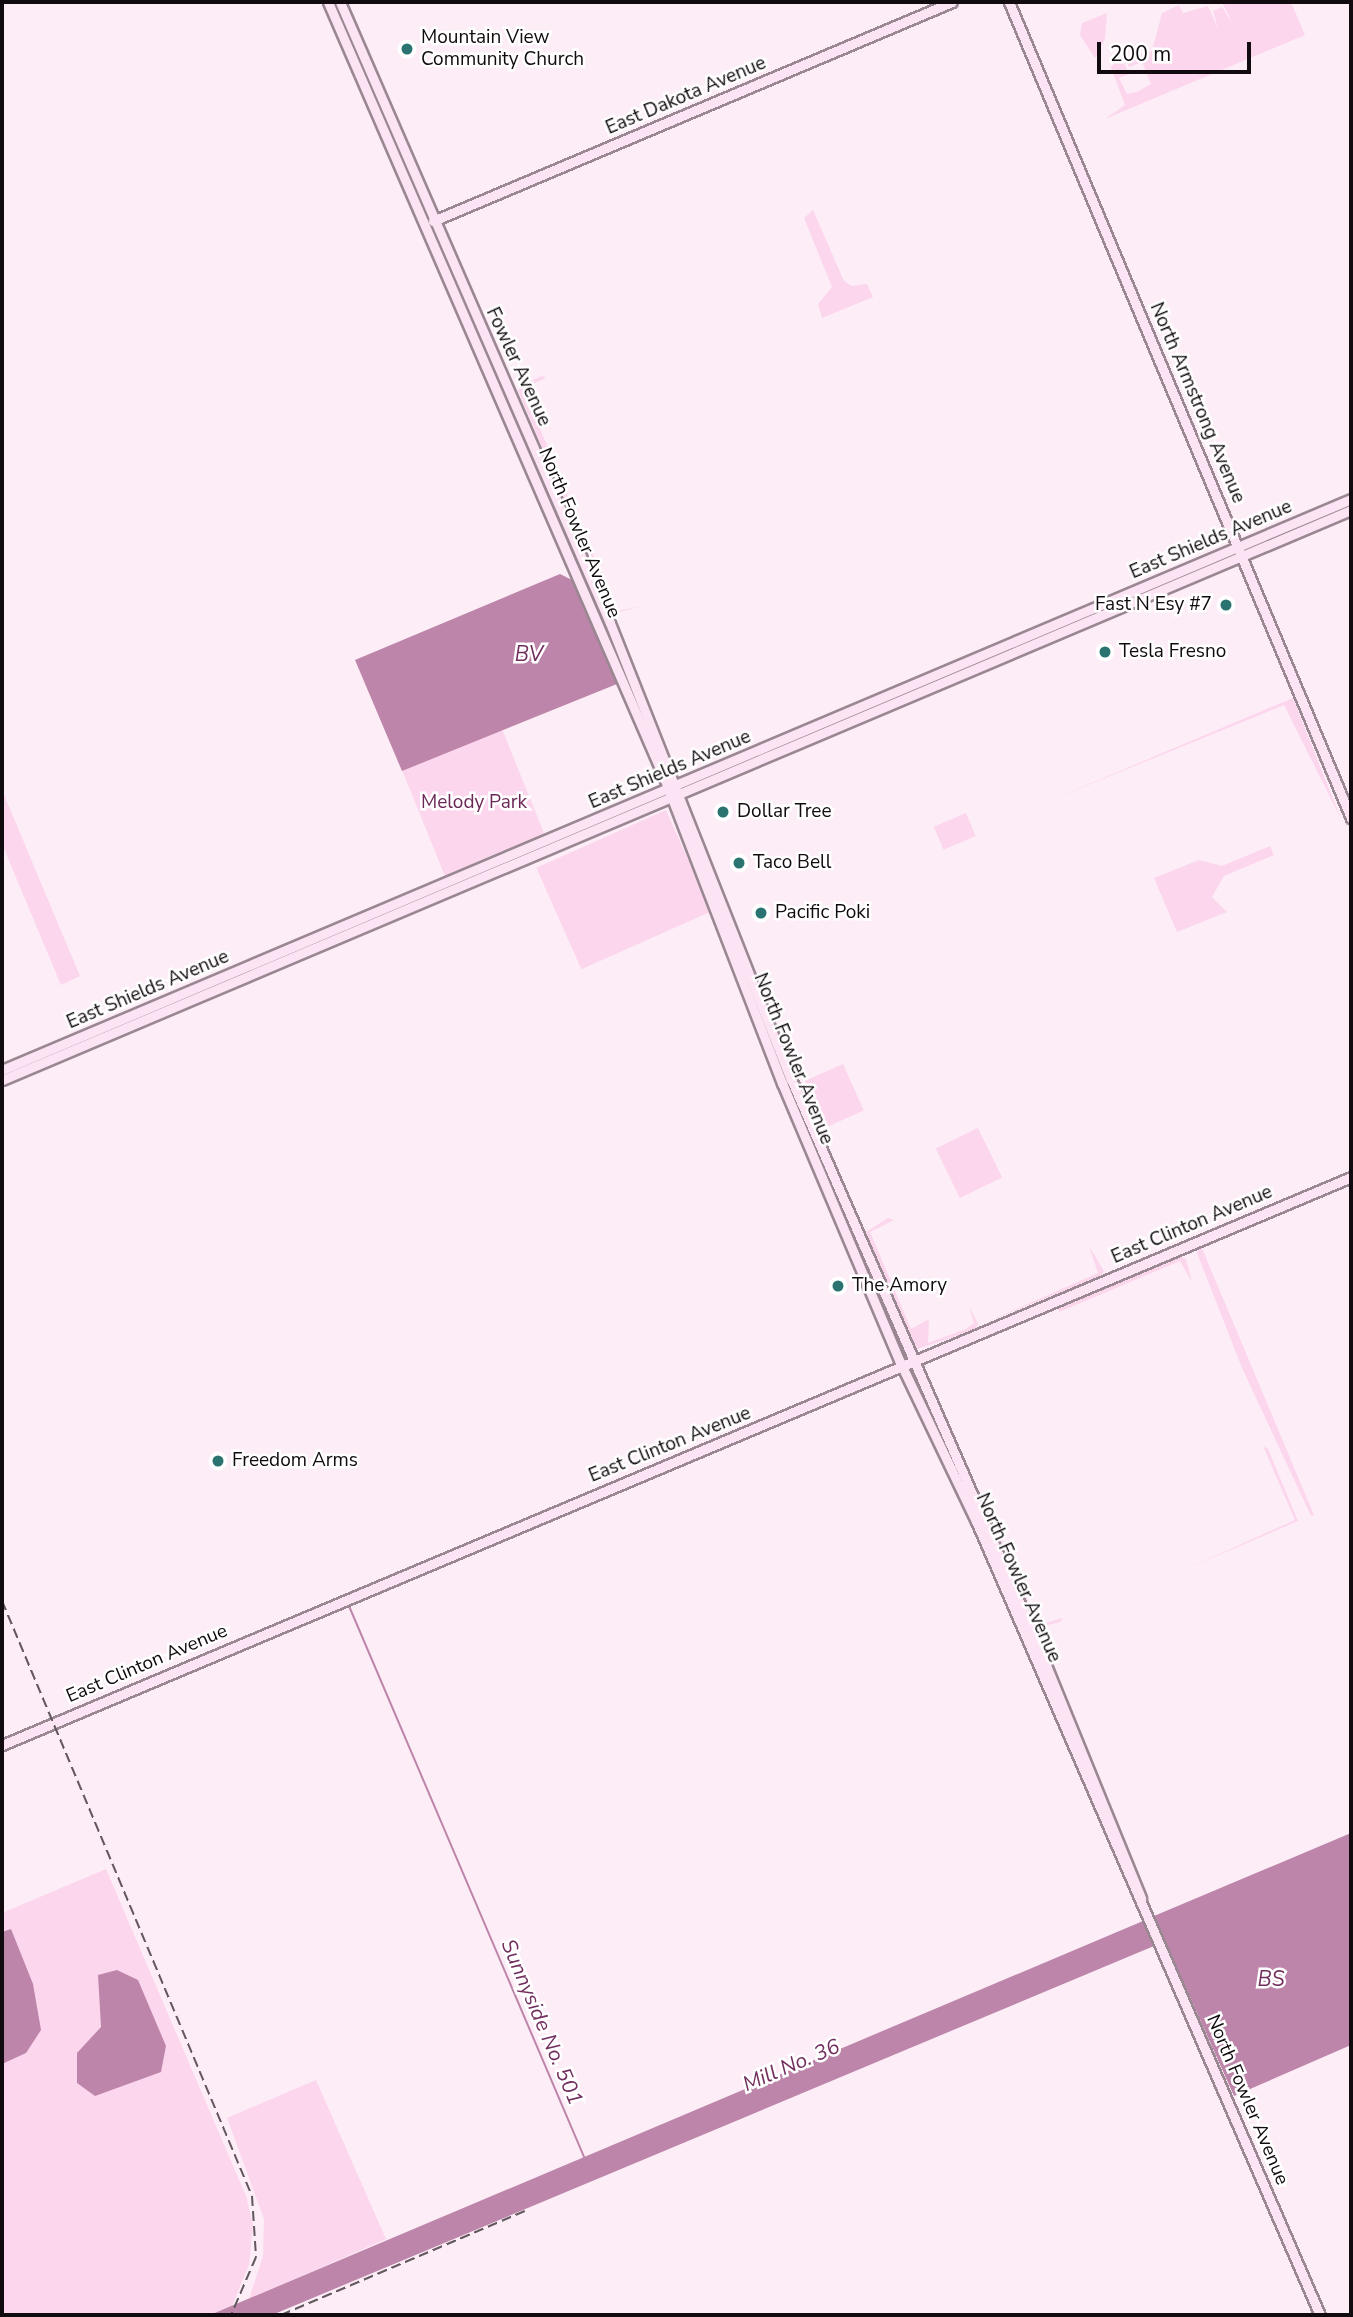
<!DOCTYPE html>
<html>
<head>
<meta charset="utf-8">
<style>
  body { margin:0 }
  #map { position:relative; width:1353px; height:2317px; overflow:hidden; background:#fdedf7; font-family:"Nunito Sans",sans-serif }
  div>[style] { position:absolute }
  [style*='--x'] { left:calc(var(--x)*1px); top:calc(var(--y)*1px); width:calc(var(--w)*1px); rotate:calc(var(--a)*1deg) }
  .green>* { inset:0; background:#fcd6ed; transform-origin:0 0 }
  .water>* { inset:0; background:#bd85a9 }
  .stream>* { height:2px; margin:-1px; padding:0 1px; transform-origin:1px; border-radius:1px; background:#bd85a9 }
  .roads { filter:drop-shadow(2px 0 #998792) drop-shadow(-2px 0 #998792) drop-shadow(0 2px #998792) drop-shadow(0 -2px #998792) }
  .secondary>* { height:9px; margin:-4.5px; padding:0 4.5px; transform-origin:4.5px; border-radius:4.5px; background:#fde4f4 }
  .rail>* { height:2px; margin-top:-1px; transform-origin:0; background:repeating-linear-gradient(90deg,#62585e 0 10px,transparent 0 15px) }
  .dots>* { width:19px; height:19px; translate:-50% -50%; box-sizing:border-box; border:4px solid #fff; border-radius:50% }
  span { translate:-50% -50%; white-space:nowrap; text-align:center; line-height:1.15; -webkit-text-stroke:5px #fff; paint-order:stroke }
  .poi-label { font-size:19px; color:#110b0f }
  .left { translate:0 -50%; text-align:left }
  .right { translate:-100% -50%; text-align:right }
  .street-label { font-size:19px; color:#110b0f }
  .park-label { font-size:19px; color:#6b2857 }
  .water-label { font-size:21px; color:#722f5e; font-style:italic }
  .frame { position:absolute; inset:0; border:4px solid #110b0f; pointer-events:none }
  .scale { position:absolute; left:1097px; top:42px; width:154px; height:32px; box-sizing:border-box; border:4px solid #110b0f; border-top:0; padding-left:9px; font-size:21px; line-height:24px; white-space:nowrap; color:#110b0f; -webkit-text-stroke:5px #fff; paint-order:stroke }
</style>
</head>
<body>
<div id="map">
  <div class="green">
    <i style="clip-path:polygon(1222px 2px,1291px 2px,1305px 35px,1105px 119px,1125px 105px,1109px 62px,1122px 58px,1129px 74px,1119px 78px,1127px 94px,1137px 92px,1151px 84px,1142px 62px,1129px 67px,1125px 58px,1152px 51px,1162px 13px,1179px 5px,1183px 13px,1208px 6px,1218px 29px,1213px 11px,1222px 7px,1232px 23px)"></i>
    <i style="clip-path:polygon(1107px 13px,1105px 39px,1095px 58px,1080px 35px,1082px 23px)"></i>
    <i style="clip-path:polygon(813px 210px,844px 281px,852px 286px,867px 284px,873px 297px,822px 318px,818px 304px,832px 287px,804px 218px)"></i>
    <i style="clip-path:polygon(542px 376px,546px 378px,523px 388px,557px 469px,550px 466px,518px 391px,521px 385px)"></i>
    <i style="clip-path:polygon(561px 480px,617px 611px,642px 606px,612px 614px,558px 486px)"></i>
    <i style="clip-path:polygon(1293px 698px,1341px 819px,1284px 705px,1051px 800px)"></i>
    <i style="left:502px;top:729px;width:116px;height:108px;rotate:68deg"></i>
    <i style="clip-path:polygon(2px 790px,80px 976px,61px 985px,2px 844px)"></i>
    <i style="left:666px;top:810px;width:111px;height:142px;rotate:66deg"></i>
    <i style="left:966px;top:813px;width:25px;height:35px;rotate:67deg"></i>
    <i style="clip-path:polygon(1270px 846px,1274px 855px,1224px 876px,1212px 897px,1227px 912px,1177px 932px,1154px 878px,1199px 860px,1222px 866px)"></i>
    <i style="left:843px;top:1064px;width:51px;height:46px;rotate:66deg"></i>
    <i style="left:978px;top:1128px;width:55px;height:47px;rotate:64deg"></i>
    <i style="clip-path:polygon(888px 1218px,894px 1220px,870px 1232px,911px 1329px,929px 1319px,928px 1343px,966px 1329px,974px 1323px,969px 1306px,978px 1324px,975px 1330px,914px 1350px,863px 1234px)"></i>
    <i style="clip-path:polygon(1089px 1246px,1104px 1271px,1101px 1276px,987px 1322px,1098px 1273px)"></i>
    <i style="clip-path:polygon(1201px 1246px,1314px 1515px,1311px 1516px,1242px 1368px,1197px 1253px)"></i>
    <i style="clip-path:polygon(1180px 1256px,1186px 1259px,1192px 1282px,1180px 1261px,1059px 1312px,1058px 1308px)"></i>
    <i style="clip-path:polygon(1263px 1446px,1268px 1449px,1298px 1521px,1186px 1569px,1295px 1520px)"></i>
    <i style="clip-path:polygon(998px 1529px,1038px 1625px,1063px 1618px,1060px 1622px,1036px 1628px,994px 1530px)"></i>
    <i style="clip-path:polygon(106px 1869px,246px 2196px,253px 2225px,249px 2265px,232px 2306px,210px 2315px,2px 2315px,2px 1913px)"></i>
    <i style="clip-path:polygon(316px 2080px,386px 2239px,249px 2299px,263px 2256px,264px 2219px,227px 2118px)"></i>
  </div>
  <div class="water">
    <i style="clip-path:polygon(560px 574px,574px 581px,617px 684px,402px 771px,355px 660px)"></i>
    <i style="clip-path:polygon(1351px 1833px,1351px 2045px,1234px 2096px,1154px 1916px)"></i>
    <i style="clip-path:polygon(1143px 1921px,1154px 1946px,272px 2315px,210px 2315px)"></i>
    <i style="clip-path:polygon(11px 1929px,33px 1984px,41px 2030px,26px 2053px,2px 2064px,2px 1932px)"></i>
    <i style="clip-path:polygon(117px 1970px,138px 1980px,166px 2046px,161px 2072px,95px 2096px,77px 2083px,77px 2053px,101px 2027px,98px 1975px)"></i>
  </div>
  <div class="stream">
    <i style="--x:349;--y:1606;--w:601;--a:66.89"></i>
  </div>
  <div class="roads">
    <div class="secondary">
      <i style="--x:328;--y:2;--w:848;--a:66.58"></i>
      <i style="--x:665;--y:780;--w:325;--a:68.9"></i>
      <i style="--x:782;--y:1083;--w:303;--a:67.1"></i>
      <i style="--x:900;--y:1362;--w:176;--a:64.5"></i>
      <i style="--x:976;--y:1521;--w:865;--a:66.58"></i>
      <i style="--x:340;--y:2;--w:677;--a:66.5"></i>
      <i style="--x:610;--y:623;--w:491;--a:68.4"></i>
      <i style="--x:791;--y:1079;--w:610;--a:66.42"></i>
      <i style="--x:1035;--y:1638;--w:281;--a:67.8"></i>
      <i style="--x:1009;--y:2;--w:885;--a:67.26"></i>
      <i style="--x:433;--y:221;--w:563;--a:-22.88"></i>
      <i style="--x:2;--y:1070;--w:1465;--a:-22.94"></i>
      <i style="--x:2;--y:1080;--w:1464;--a:-22.91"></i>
      <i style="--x:2;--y:1745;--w:1464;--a:-22.83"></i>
    </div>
  </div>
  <div class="rail">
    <i style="--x:2;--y:1601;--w:645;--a:67.21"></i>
    <i style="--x:252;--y:2196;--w:61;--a:86.2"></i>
    <i style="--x:256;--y:2257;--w:63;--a:113.3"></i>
    <i style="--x:281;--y:2315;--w:265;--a:-23.1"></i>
  </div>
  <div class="dots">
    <i style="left:407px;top:49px;background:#2a7370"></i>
    <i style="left:1226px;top:605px;background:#2a7370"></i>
    <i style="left:1105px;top:652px;background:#2a7370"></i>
    <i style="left:723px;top:812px;background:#2a7370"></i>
    <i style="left:739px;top:863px;background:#2a7370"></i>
    <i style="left:761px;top:913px;background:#2a7370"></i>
    <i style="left:838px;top:1286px;background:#2a7370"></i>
    <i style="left:218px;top:1461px;background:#2a7370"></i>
  </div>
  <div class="poi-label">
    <span class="left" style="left:421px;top:49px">Mountain View<br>Community Church</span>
    <span class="right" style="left:1212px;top:605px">Fast N Esy #7</span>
    <span class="left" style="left:1119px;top:652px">Tesla Fresno</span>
    <span class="left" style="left:737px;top:812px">Dollar Tree</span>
    <span class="left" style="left:753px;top:863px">Taco Bell</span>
    <span class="left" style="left:775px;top:913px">Pacific Poki</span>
    <span class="left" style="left:852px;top:1286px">The Amory</span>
    <span class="left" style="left:232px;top:1461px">Freedom Arms</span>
  </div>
  <div class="street-label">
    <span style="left:686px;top:96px;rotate:-23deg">East Dakota Avenue</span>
    <span style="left:518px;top:367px;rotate:65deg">Fowler Avenue</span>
    <span style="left:1197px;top:403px;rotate:67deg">North Armstrong Avenue</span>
    <span style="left:579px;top:533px;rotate:67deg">North Fowler Avenue</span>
    <span style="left:1211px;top:540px;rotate:-23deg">East Shields Avenue</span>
    <span style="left:670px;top:770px;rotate:-23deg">East Shields Avenue</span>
    <span style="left:148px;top:990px;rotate:-23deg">East Shields Avenue</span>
    <span style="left:793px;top:1059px;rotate:68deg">North Fowler Avenue</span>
    <span style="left:1192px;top:1225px;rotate:-23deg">East Clinton Avenue</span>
    <span style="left:670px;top:1445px;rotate:-22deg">East Clinton Avenue</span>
    <span style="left:1018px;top:1578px;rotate:66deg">North Fowler Avenue</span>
    <span style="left:147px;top:1664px;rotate:-23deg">East Clinton Avenue</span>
    <span style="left:1247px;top:2100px;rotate:67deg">North Fowler Avenue</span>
  </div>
  <div class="park-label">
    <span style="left:474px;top:803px">Melody Park</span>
  </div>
  <div class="water-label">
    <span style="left:529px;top:654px">BV</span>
    <span style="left:1271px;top:1979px">BS</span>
    <span style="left:542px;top:2022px;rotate:67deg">Sunnyside No. 501</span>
    <span style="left:791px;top:2065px;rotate:-23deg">Mill No. 36</span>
  </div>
  <div class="frame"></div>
  <div class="scale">200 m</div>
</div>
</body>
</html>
